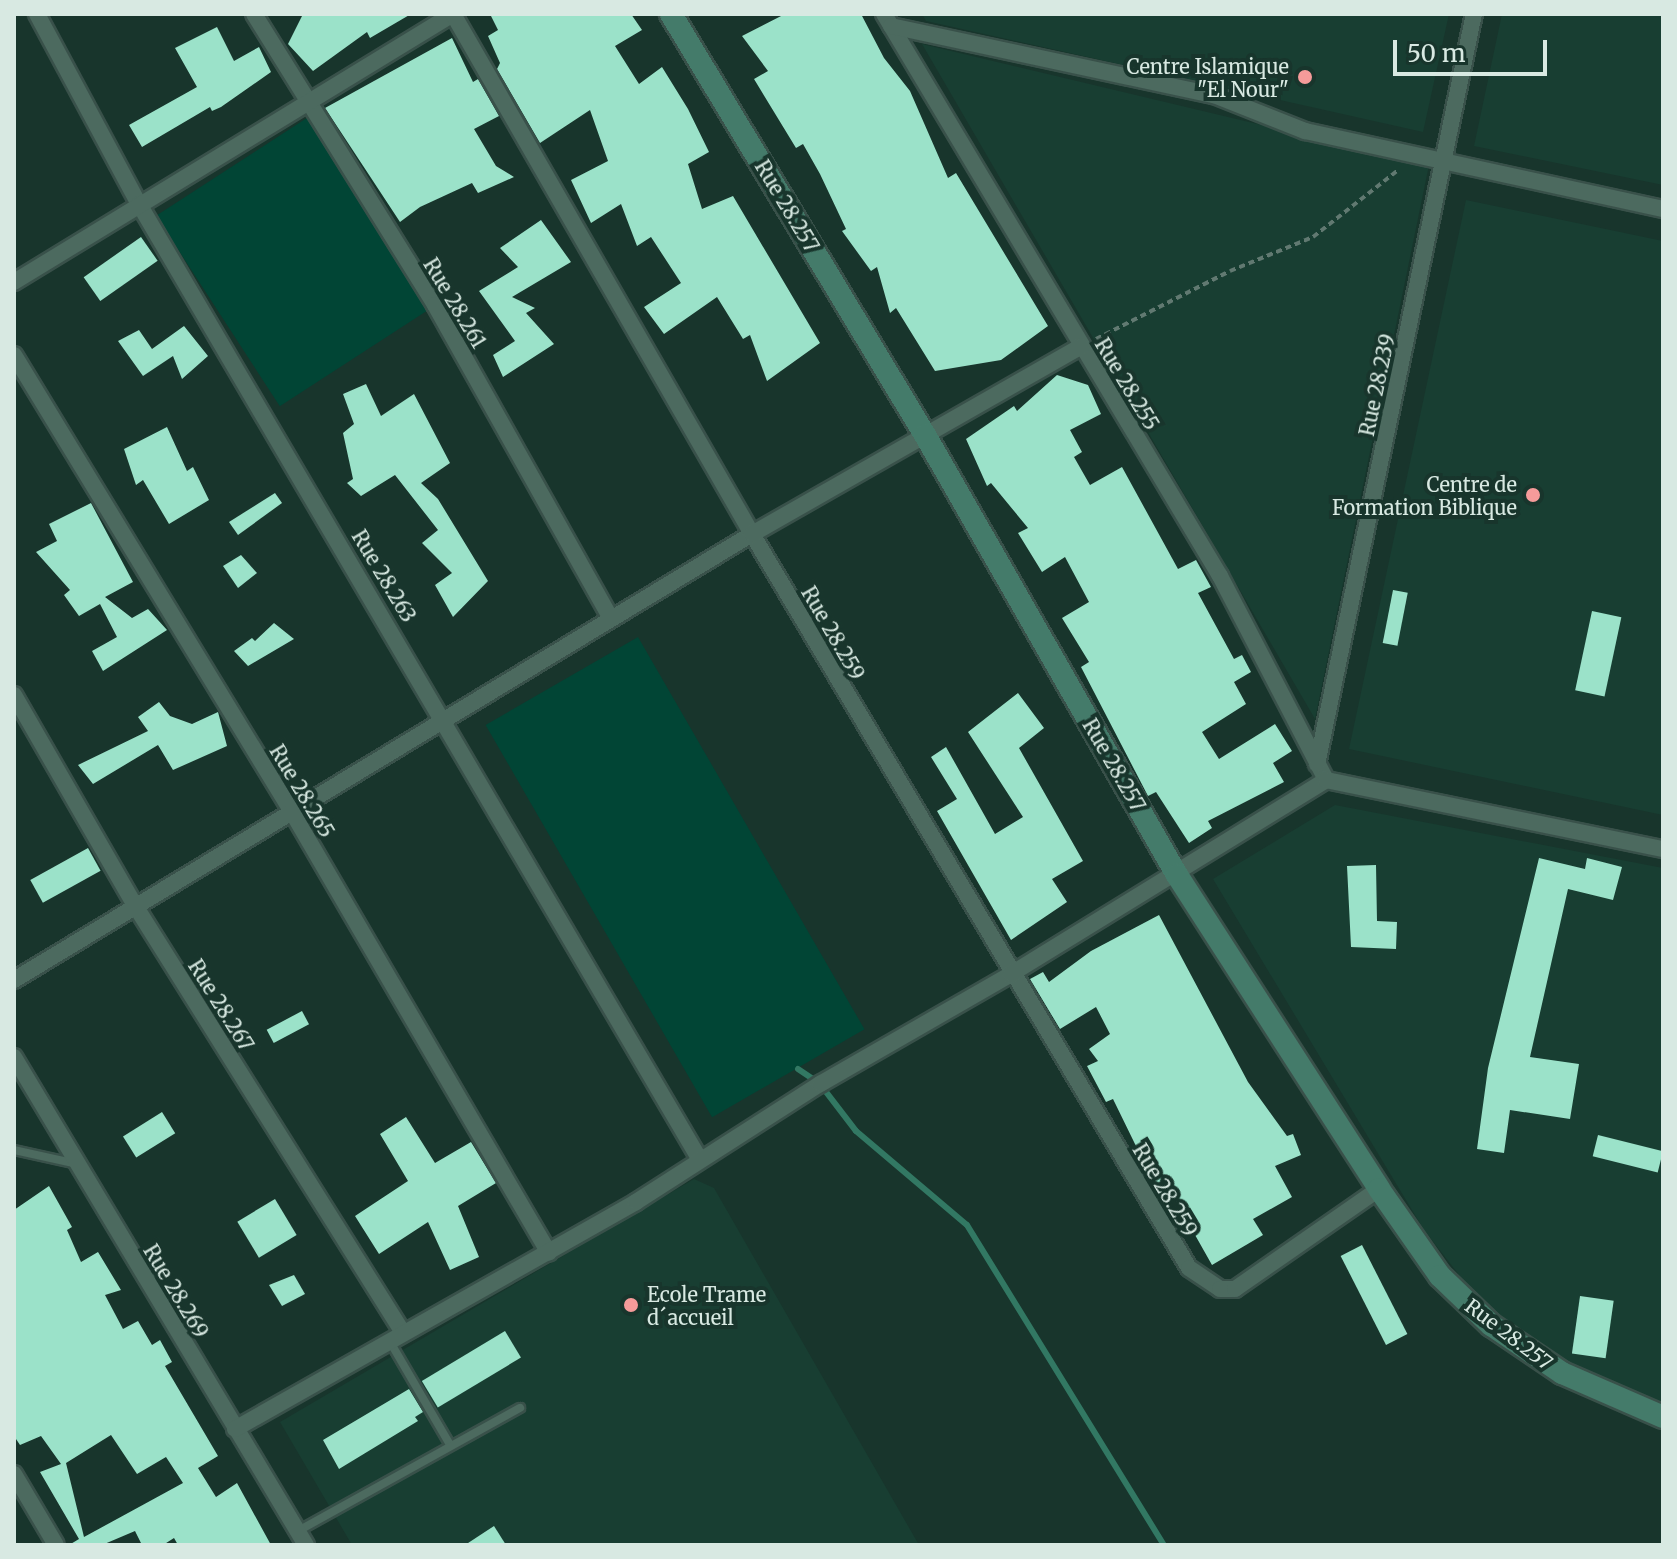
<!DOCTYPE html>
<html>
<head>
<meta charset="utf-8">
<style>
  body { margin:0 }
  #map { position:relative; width:1677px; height:1559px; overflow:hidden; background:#18352c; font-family:Merriweather,serif }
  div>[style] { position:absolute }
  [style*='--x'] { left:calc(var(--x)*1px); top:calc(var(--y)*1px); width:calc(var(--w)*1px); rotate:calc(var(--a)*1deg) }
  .built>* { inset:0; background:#183e32 }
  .green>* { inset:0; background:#014535; transform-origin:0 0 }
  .stream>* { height:6px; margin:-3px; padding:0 3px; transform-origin:3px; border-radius:3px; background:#327863 }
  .building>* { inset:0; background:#9be2c9; transform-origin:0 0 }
  .path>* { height:4px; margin-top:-2px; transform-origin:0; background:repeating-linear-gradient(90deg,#617971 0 6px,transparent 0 10px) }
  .roads { filter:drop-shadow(2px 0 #39514a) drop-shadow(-2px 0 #39514a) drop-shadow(0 2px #39514a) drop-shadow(0 -2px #39514a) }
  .lane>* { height:8px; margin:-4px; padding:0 4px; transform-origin:4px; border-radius:4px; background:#4c6a5f }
  .street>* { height:16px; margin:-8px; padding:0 8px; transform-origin:8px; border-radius:8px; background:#4c6a5f }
  .secondary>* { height:22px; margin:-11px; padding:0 11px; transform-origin:11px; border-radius:11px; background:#447b6a }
  .dots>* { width:22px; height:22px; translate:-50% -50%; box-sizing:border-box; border:4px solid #18352c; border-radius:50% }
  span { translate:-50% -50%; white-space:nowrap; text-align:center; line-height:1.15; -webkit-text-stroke:8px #18352c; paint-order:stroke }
  .poi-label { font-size:20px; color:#d8e9e2 }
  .right { translate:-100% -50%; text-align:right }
  .left { translate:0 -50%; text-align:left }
  .street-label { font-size:20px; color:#d8e9e2 }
  .frame { position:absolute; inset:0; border:16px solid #d8e9e2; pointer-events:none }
  .scale { position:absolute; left:1393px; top:40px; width:154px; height:36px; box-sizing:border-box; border:4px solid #d8e9e2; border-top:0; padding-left:10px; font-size:24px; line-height:28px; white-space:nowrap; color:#d8e9e2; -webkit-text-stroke:6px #18352c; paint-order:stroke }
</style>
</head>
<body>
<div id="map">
  <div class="built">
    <i style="clip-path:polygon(922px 14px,1449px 14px,1423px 132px,926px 21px)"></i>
    <i style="clip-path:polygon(1502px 14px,1663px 14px,1663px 185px,1474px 146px)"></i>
    <i style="clip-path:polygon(922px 44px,1429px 165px,1315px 719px)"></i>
    <i style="clip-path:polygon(1466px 200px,1663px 241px,1663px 815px,1349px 749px)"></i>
    <i style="clip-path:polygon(1335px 805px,1663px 868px,1663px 1405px,1622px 1393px,1577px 1371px,1488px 1312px,1424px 1230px,1213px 879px)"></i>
    <i style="clip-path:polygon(694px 1179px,714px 1188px,919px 1545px,352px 1545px,280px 1422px)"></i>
  </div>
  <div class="green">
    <i style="left:313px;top:114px;width:227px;height:187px;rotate:57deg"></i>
    <i style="left:638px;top:637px;width:453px;height:176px;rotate:60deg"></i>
  </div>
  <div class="stream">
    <i style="--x:798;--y:1069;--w:27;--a:34"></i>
    <i style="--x:820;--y:1084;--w:59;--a:52.5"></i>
    <i style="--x:856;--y:1131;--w:145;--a:40.3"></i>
    <i style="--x:967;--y:1225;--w:376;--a:58.4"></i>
  </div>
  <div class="building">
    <i style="clip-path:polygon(303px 14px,411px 14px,370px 38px,367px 32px,313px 71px,288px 44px)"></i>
    <i style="clip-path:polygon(490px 14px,631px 14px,642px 30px,615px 46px,639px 84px,662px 67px,688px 109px,709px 152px,688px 164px,702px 209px,733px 196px,820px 343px,767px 381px,750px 335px,743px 339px,717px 297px,664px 334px,644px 307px,681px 283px,651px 237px,637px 246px,621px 204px,591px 223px,571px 180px,608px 161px,590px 110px,540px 143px,497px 69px,500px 63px,488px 36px,498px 30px)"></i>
    <i style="clip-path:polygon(785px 14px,861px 14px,884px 58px,910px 91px,948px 178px,956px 173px,1048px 326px,1001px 360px,935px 371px,896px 308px,890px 313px,877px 267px,871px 271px,842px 231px,846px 229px,820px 174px,803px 144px,796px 148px,754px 79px,768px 71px,742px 36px)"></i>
    <i style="clip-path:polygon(217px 27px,234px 61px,259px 47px,271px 72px,221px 107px,212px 111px,210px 107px,142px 147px,129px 125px,197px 87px,175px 48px)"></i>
    <i style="clip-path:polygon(452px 38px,473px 82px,478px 79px,499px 116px,474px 129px,496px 166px,514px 177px,478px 193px,472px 183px,420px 207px,400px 222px,325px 108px)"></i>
    <i style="clip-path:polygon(541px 220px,571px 262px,512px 297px,535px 308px,526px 313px,554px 344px,503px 377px,493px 355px,515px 341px,479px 291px,518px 267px,500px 248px)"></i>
    <i style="left:141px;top:237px;width:29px;height:70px;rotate:55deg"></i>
    <i style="clip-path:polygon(184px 326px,208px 356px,182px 379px,173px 356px,143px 376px,118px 341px,139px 330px,152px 349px)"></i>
    <i style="clip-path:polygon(1057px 375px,1088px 385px,1101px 414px,1070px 430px,1082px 452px,1074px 457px,1090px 485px,1122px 467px,1178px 569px,1196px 560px,1211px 587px,1198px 593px,1234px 659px,1242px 655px,1251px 672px,1234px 682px,1246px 704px,1202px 732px,1219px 759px,1275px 724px,1292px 751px,1273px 763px,1284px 782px,1208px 821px,1212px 828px,1189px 843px,1156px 792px,1148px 796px,1081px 667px,1089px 662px,1062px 618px,1089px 602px,1065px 557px,1042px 572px,1018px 533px,1028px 528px,991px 483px,987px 486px,966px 439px,1014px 406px,1017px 411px)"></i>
    <i style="clip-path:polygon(366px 384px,381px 416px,414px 394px,450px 463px,421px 483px,438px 499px,488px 581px,453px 617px,435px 585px,452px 573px,422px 543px,438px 530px,395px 475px,361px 496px,347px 483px,353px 479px,343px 433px,354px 424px,343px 394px)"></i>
    <i style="clip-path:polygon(167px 427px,187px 471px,193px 467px,209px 500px,169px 524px,143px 480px,136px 485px,124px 449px)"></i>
    <i style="clip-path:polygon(275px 493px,282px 503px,238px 535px,229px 522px)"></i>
    <i style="clip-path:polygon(91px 503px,133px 582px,105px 597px,132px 618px,148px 609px,167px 630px,103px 671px,92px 651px,117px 637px,100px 604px,79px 616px,64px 595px,70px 590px,36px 552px,57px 541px,49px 524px)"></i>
    <i style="clip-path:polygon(241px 555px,257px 573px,238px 588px,223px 566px)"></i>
    <i style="left:1393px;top:590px;width:15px;height:54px;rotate:11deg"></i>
    <i style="left:1592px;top:611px;width:30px;height:81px;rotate:12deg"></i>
    <i style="clip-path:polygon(274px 623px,294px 639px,248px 666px,234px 651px,252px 638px,255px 641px)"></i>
    <i style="clip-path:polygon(1018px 693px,1044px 728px,1019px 748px,1083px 861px,1052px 879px,1067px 902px,1011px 940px,937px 811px,957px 799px,931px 757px,946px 747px,995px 834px,1023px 817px,968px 732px)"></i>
    <i style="clip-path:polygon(159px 702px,170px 716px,192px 724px,218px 712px,227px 746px,173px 770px,158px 745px,93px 784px,78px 765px,148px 731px,138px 717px)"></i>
    <i style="left:88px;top:848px;width:26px;height:66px;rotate:61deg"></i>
    <i style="clip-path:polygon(1539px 858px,1585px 869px,1587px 858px,1622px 867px,1613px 900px,1568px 889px,1530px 1057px,1579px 1064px,1570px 1119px,1510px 1110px,1504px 1153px,1477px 1149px,1488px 1068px)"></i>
    <i style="clip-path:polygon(1376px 865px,1377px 921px,1397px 922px,1396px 949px,1351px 947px,1347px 866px)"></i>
    <i style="clip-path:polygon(1159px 915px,1248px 1082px,1287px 1136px,1293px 1134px,1301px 1155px,1275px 1166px,1292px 1197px,1253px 1219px,1263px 1235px,1212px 1265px,1164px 1180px,1155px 1185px,1113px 1099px,1106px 1102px,1087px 1066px,1098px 1061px,1089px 1049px,1110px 1034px,1096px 1007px,1060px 1029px,1030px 979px,1043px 972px,1049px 982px,1091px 951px)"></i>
    <i style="left:302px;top:1011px;width:15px;height:40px;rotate:62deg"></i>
    <i style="left:162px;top:1112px;width:25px;height:46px;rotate:58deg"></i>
    <i style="clip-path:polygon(406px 1117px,435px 1163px,471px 1142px,496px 1183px,458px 1206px,479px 1257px,450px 1270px,428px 1222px,379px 1254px,355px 1216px,408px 1181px,380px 1134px)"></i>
    <i style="left:1598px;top:1135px;width:67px;height:22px;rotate:14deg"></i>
    <i style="clip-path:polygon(evenodd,49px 1186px,72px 1227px,67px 1230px,81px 1262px,98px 1252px,121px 1290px,105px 1295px,123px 1329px,138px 1321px,152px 1345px,160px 1340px,172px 1362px,165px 1366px,218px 1456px,198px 1468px,216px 1497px,237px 1483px,271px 1545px,178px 1545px,174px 1538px,163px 1545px,142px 1545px,135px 1531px,102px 1545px,69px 1545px,79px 1539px,40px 1472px,61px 1464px,41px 1436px,20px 1445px,14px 1436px,14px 1210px,49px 1186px,111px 1435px,137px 1474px,166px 1457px,183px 1483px,84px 1537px,66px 1463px,111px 1435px)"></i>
    <i style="left:275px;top:1199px;width:42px;height:44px;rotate:59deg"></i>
    <i style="left:1362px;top:1245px;width:100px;height:24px;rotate:63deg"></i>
    <i style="clip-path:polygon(294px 1275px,305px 1294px,282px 1306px,269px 1285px)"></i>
    <i style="left:1580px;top:1296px;width:34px;height:58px;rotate:8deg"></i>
    <i style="left:505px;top:1331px;width:31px;height:97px;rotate:59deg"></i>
    <i style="clip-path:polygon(409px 1389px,423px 1412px,415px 1417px,418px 1421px,339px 1469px,323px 1440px)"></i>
    <i style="clip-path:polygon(494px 1526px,506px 1545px,465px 1545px)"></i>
  </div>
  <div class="path">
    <i style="--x:1096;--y:339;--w:150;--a:-26.9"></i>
    <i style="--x:1230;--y:271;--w:90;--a:-22.3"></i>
    <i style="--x:1313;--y:237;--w:108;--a:-38.2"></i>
  </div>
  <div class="roads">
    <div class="lane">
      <i style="--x:14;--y:1150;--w:65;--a:12.5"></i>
      <i style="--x:389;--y:1340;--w:119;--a:59.8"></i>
      <i style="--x:298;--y:1531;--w:254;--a:-29"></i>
    </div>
    <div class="street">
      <i style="--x:37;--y:14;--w:216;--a:61.8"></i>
      <i style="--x:139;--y:204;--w:1106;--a:59.59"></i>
      <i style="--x:254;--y:14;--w:343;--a:58.1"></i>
      <i style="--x:435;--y:305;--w:359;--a:60.7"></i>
      <i style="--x:884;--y:14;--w:655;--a:59.13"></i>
      <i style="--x:1220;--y:576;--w:230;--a:62.5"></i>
      <i style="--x:891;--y:26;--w:330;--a:12.1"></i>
      <i style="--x:1214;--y:95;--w:98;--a:21.6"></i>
      <i style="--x:1305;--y:131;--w:366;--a:12.3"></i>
      <i style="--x:14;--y:282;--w:514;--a:-31.4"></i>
      <i style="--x:453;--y:14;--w:600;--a:60.1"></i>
      <i style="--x:752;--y:534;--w:854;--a:59.23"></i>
      <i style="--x:1189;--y:1268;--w:37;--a:34"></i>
      <i style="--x:1220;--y:1289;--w:15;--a:0"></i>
      <i style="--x:1235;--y:1289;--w:175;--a:-34.8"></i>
      <i style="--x:14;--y:355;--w:535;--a:58.69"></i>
      <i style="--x:292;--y:812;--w:510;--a:59.77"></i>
      <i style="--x:14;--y:695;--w:245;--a:60.1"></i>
      <i style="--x:136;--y:907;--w:501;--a:57.9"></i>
      <i style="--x:1317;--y:764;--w:766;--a:-78.18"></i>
      <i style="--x:14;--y:980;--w:862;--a:-31.15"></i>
      <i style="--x:752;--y:534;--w:379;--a:-29.7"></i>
      <i style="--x:14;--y:1057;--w:569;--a:59.11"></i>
      <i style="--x:235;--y:1429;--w:461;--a:-29.5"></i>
      <i style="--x:636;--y:1202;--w:219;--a:-32.7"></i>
      <i style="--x:820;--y:1084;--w:220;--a:-29.9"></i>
      <i style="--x:1011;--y:974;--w:370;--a:-31.6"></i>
      <i style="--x:1326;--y:780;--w:344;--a:11.6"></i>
      <i style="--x:14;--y:1474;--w:82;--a:59.4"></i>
    </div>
    <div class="secondary">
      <i style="--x:671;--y:14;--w:492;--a:58.9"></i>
      <i style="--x:925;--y:435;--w:507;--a:60.2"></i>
      <i style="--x:1177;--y:875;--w:373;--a:57.2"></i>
      <i style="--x:1379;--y:1189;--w:106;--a:55"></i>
      <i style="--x:1440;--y:1276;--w:71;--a:43.9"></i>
      <i style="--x:1491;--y:1325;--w:86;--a:34.1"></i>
      <i style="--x:1562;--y:1373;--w:110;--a:23.5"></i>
    </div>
  </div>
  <div class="dots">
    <i style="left:1305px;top:77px;background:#f59b9a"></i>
    <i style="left:1533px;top:495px;background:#f59b9a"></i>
    <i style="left:631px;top:1305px;background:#f59b9a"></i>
  </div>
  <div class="poi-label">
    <span class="right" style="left:1289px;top:78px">Centre Islamique<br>"El Nour"</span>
    <span class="right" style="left:1517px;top:496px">Centre de<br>Formation Biblique</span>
    <span class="left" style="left:647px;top:1306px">Ecole Trame<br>d´accueil</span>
  </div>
  <div class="street-label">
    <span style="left:787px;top:206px;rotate:59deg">Rue 28.257</span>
    <span style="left:455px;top:303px;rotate:59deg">Rue 28.261</span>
    <span style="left:1127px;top:384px;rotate:59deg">Rue 28.255</span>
    <span style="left:1377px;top:385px;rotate:-78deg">Rue 28.239</span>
    <span style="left:384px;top:576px;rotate:59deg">Rue 28.263</span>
    <span style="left:833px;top:633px;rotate:60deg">Rue 28.259</span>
    <span style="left:1114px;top:765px;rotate:60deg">Rue 28.257</span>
    <span style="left:302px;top:791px;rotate:59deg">Rue 28.265</span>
    <span style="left:221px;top:1005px;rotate:58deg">Rue 28.267</span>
    <span style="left:1165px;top:1190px;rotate:59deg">Rue 28.259</span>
    <span style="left:176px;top:1291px;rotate:59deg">Rue 28.269</span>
    <span style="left:1509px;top:1334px;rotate:37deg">Rue 28.257</span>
  </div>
  <div class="frame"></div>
  <div class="scale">50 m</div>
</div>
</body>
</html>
